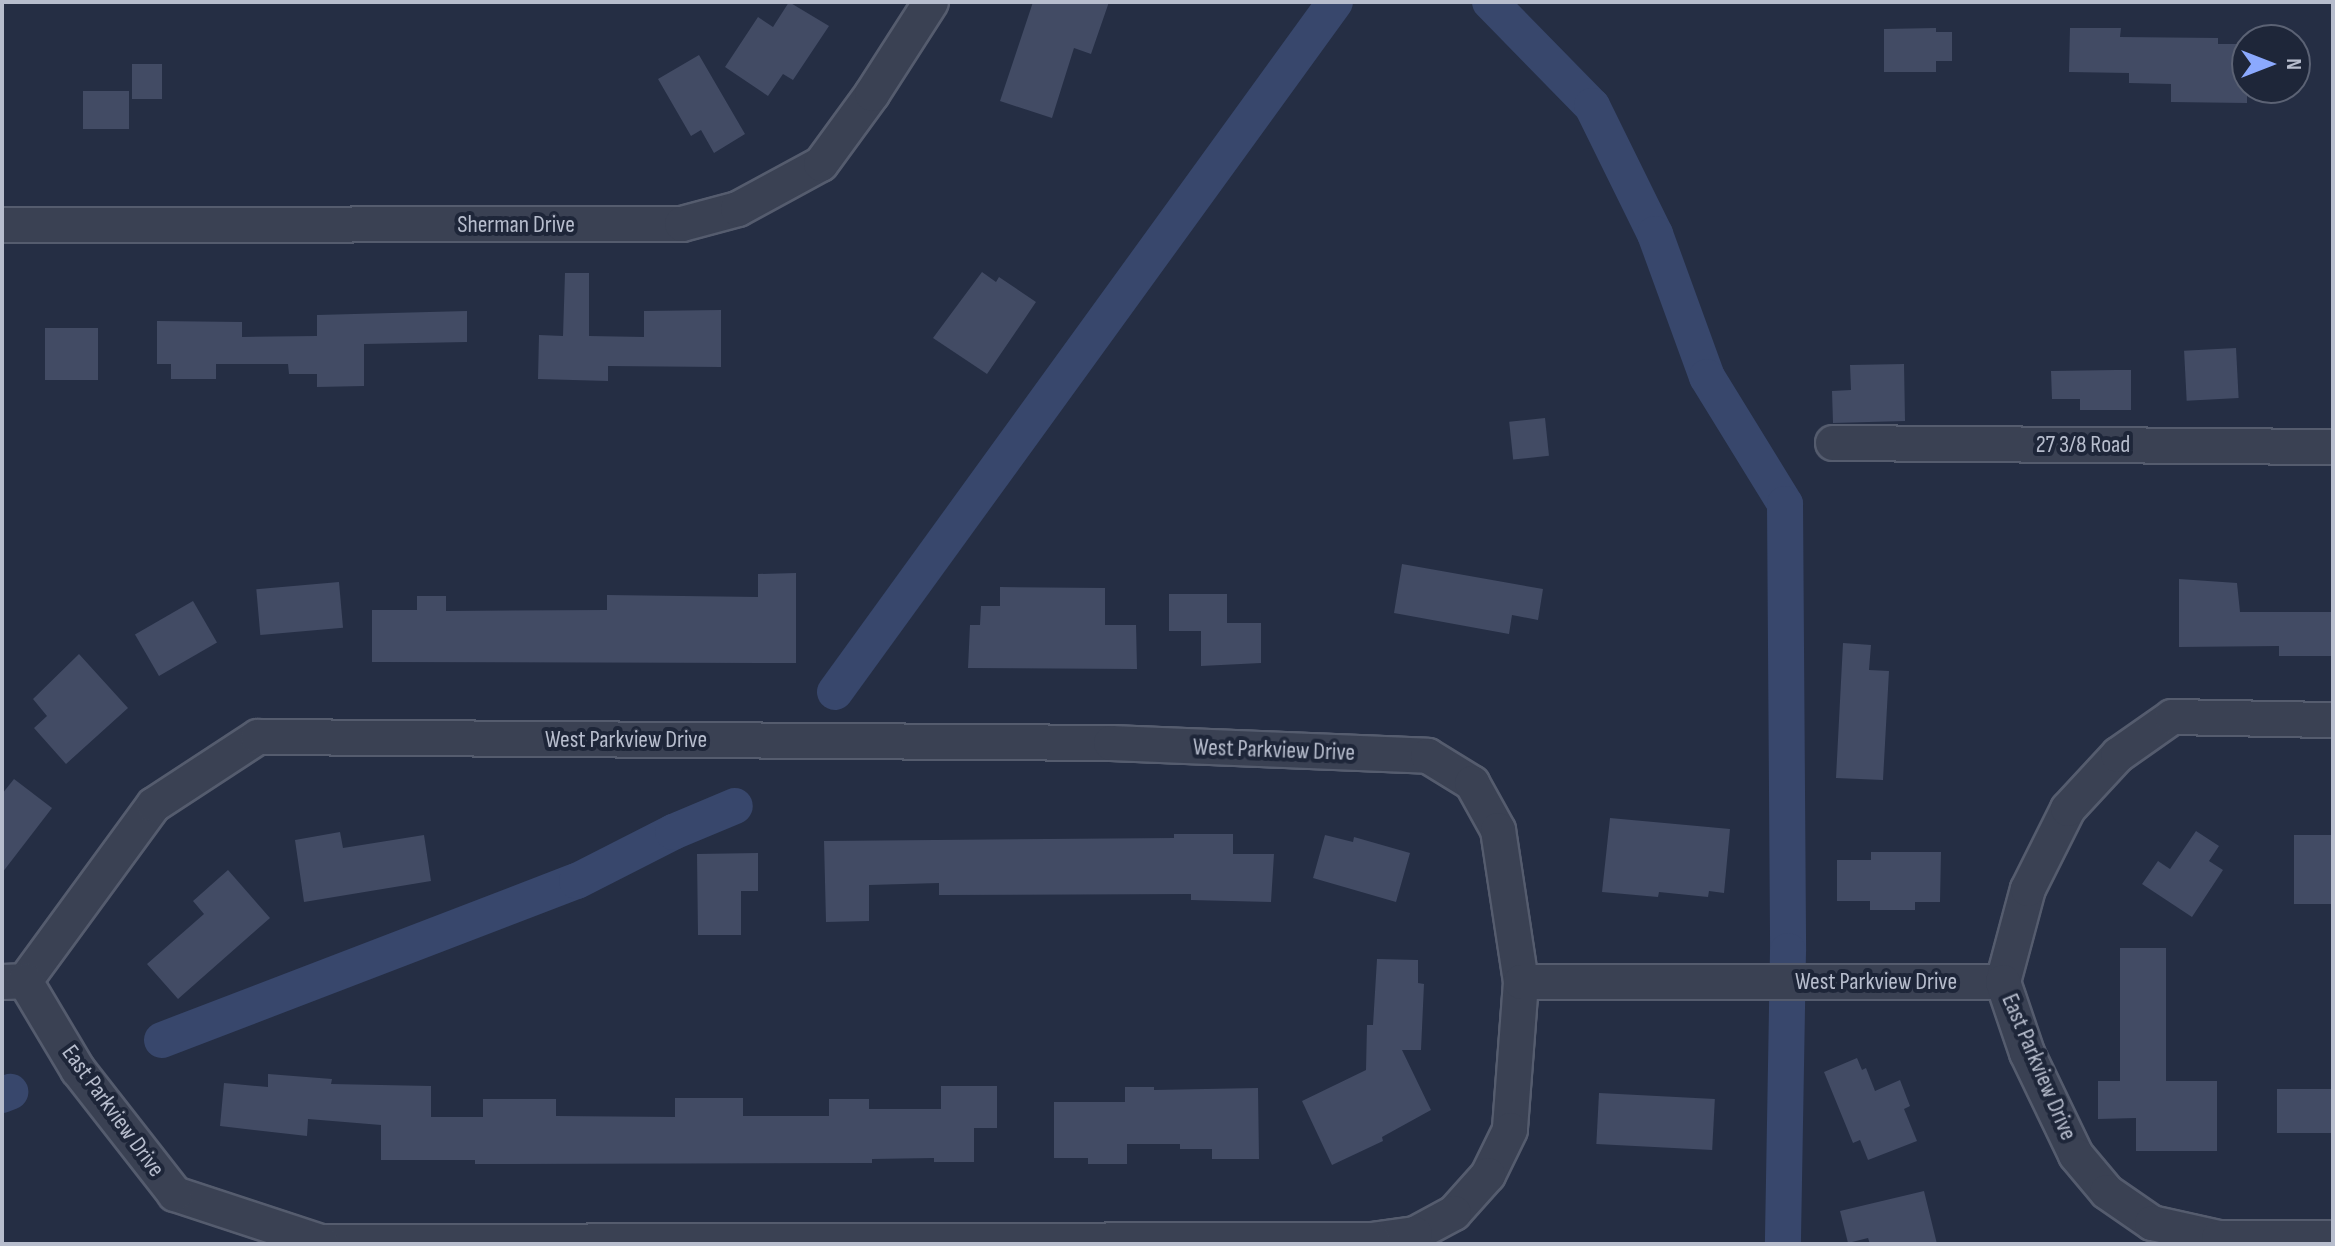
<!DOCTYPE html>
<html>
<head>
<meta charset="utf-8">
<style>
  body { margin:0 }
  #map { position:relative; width:2335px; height:1246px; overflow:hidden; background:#252e44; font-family:"Sofia Sans Condensed",sans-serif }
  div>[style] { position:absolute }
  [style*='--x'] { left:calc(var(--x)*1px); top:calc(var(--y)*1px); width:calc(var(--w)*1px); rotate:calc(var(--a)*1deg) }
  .canal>* { height:36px; margin:-18px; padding:0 18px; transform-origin:18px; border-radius:18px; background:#38476c }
  .building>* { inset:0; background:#424b64; transform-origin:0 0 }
  .roads { filter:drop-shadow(2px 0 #555c6e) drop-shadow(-2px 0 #555c6e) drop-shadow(0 2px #555c6e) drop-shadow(0 -2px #555c6e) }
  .street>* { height:34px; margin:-17px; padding:0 17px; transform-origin:17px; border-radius:17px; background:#3a4153 }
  span { translate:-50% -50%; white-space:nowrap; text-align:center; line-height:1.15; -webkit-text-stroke:8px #1e2639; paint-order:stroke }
  .street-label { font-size:24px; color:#b7bdcd }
  .frame { position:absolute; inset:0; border:4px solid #b7bdcd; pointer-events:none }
  .north { position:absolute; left:2231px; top:24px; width:80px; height:80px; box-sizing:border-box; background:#1e2639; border:2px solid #5b6274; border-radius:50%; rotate:90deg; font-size:22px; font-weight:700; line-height:32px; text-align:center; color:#b7bdcd }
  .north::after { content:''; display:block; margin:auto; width:28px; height:36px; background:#8ba9fe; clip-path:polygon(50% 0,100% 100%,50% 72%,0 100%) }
</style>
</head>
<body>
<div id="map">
  <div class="canal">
    <i style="--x:1490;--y:2;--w:146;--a:45.6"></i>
    <i style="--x:1592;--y:106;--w:143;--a:63.8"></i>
    <i style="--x:1655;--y:234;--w:152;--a:70"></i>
    <i style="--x:1707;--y:377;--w:149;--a:58.4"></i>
    <i style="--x:1785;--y:504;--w:447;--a:89.6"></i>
    <i style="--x:1788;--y:951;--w:293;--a:91"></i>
    <i style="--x:835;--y:692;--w:852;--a:-54.07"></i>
    <i style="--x:162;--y:1040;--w:444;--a:-21"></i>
    <i style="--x:577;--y:881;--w:108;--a:-27"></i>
    <i style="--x:673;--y:832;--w:67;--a:-22.8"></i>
    <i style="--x:2;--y:1095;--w:9;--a:-21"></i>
  </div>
  <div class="building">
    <i style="clip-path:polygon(789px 2px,829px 26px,793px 80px,783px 74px,768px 96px,725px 67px,758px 17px,773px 27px)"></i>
    <i style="clip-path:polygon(1033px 2px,1109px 2px,1091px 54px,1074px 48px,1052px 118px,1000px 101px)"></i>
    <i style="clip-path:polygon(1936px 28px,1936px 32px,1952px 32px,1952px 61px,1936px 61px,1936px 72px,1884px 72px,1884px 29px)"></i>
    <i style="clip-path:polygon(2070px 28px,2121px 28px,2120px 37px,2218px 38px,2218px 44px,2247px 44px,2247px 103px,2171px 102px,2171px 84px,2129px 83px,2129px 73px,2069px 72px)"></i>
    <i style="clip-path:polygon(699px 55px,745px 134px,714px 153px,701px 130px,691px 136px,658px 79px)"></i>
    <i style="left:132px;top:64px;width:30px;height:35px"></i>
    <i style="left:83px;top:91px;width:46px;height:38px"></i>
    <i style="clip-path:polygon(982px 272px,996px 282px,999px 277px,1036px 302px,987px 374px,933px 338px)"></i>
    <i style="clip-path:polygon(565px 273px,589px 273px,589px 336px,644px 337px,644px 311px,721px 310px,721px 367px,608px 366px,608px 381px,538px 379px,539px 335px,563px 336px)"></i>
    <i style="clip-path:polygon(467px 311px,467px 342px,364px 344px,364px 386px,317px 387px,317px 374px,289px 374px,288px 364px,216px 364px,216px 379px,171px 379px,171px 364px,157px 364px,157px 321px,242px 322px,242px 337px,317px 336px,317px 315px)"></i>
    <i style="left:45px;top:328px;width:53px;height:52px"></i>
    <i style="left:2236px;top:348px;width:50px;height:52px;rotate:87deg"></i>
    <i style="clip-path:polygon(1904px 364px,1905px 421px,1833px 423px,1832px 391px,1851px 390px,1850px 365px)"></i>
    <i style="clip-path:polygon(2116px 370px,2131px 370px,2131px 410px,2080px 410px,2080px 399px,2052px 399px,2051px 371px)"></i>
    <i style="left:1545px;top:418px;width:38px;height:36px;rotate:84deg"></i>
    <i style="clip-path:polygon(1402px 564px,1543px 589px,1538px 620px,1512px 615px,1509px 634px,1394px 613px)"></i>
    <i style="clip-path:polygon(796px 573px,796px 663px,372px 662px,372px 610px,417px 610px,417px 596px,446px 596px,446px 611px,607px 610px,607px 595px,758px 597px,758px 574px)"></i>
    <i style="clip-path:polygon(2179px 579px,2237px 583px,2240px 612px,2333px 612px,2333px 656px,2279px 656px,2279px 646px,2179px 647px)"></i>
    <i style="left:339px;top:582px;width:46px;height:83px;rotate:85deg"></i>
    <i style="clip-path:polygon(1000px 587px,1105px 588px,1105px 625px,1136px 625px,1137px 669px,968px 668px,970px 625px,980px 625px,981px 606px,1000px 606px)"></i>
    <i style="clip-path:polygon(1169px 594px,1227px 594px,1227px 623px,1261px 623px,1261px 663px,1201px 666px,1201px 631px,1169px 631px)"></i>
    <i style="left:193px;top:601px;width:48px;height:67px;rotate:60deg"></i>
    <i style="clip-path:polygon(1843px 643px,1871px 645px,1869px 670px,1889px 671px,1883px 780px,1836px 778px)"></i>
    <i style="clip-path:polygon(79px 654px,128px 708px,66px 764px,34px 728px,47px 716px,33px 699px)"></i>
    <i style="clip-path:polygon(14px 779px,52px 808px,2px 873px,2px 794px)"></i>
    <i style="clip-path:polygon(1610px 818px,1730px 829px,1724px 893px,1709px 891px,1708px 897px,1659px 892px,1658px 897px,1602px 892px)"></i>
    <i style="clip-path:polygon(2196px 831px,2219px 846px,2209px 861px,2223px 870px,2192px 917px,2142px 884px,2158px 861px,2170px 869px)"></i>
    <i style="clip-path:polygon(340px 832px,343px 848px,424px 835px,431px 881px,304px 902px,295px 840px)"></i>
    <i style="clip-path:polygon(1174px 834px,1233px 834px,1233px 854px,1274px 854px,1271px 902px,1191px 900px,1191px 894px,939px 895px,939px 883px,869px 885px,869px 921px,826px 922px,824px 841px,1174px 838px)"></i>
    <i style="clip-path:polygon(1325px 835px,1353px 842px,1354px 837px,1410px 853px,1396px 902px,1313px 878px)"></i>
    <i style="left:2294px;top:835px;width:39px;height:69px"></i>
    <i style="clip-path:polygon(1871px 852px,1941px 852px,1940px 902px,1915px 902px,1915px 910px,1870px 910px,1870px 901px,1837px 901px,1837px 860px,1871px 860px)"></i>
    <i style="clip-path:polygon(758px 853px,758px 891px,741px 891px,741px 935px,698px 935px,697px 854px)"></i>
    <i style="clip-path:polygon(228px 870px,270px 918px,178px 999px,147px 964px,204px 914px,193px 901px)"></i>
    <i style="clip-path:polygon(2120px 948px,2166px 948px,2166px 1081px,2217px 1081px,2217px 1151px,2136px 1151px,2136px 1118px,2098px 1119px,2098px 1081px,2120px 1081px)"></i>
    <i style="clip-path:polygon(1377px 959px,1418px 960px,1418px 983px,1424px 984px,1421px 1050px,1402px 1050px,1431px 1110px,1382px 1137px,1383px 1141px,1332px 1165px,1302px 1101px,1366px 1070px,1367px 1025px,1373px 1025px)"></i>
    <i style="clip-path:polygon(1857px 1058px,1862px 1070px,1866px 1068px,1875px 1091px,1900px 1080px,1910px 1106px,1904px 1109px,1917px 1141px,1868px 1160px,1860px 1140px,1853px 1143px,1824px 1072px)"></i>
    <i style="clip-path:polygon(268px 1074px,332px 1079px,331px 1084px,431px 1086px,431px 1117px,483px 1117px,483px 1099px,556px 1099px,556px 1116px,675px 1117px,675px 1098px,743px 1098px,743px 1116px,829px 1116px,829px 1099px,869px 1099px,869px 1109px,941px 1109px,941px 1086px,997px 1086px,997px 1128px,974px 1128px,974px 1162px,934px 1162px,934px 1158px,872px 1159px,872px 1163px,475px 1164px,475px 1160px,381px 1160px,381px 1125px,308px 1119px,307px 1136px,220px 1126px,224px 1083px,268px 1087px)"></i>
    <i style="clip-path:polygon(1125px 1087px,1154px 1087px,1154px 1090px,1258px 1088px,1259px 1159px,1212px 1159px,1212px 1149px,1180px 1149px,1180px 1144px,1127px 1144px,1127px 1164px,1088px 1164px,1088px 1158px,1054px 1158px,1054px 1102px,1125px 1102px)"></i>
    <i style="left:2333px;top:1089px;width:44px;height:56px;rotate:90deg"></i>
    <i style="left:1599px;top:1093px;width:116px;height:51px;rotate:3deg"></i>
    <i style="clip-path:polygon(1924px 1191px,1937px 1244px,1870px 1244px,1868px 1238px,1848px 1243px,1840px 1211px)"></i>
  </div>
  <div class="roads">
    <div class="street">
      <i style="--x:2;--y:225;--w:680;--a:-0.08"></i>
      <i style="--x:682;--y:224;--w:58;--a:-15"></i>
      <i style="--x:738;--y:209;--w:94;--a:-28.5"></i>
      <i style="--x:821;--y:164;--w:87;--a:-53.9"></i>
      <i style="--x:872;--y:94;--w:109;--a:-57.3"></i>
      <i style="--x:1833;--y:443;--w:500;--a:0.46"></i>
      <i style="--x:2;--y:982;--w:23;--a:-2"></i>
      <i style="--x:25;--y:981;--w:218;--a:-53.8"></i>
      <i style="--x:154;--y:805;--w:124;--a:-33.2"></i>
      <i style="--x:258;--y:737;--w:853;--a:0.4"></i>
      <i style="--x:1111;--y:743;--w:317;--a:2.3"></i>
      <i style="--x:1428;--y:756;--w:52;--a:31.5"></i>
      <i style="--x:1472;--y:783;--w:54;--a:61"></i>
      <i style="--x:1498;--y:830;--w:154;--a:81.4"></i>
      <i style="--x:1521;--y:982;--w:148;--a:94.3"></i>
      <i style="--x:1510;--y:1130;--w:50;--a:116.1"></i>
      <i style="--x:1488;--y:1175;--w:51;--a:131.8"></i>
      <i style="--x:1454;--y:1213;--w:44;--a:151.7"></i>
      <i style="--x:1415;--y:1234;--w:42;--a:171.9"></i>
      <i style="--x:1373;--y:1240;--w:1052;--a:179.89"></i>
      <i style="--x:321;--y:1242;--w:154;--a:-161.8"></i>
      <i style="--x:175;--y:1194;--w:157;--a:-128"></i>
      <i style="--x:78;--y:1070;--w:104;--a:-120.8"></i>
      <i style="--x:1521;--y:982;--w:482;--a:0"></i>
      <i style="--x:2003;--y:982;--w:96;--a:-75"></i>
      <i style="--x:2028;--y:889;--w:89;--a:-63.4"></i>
      <i style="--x:2068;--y:809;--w:74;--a:-47.2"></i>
      <i style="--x:2118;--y:755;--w:66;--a:-35.1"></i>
      <i style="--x:2172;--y:717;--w:161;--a:1.1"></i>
      <i style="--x:2003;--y:982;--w:75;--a:71.3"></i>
      <i style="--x:2027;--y:1053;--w:113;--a:64.3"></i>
      <i style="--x:2076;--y:1155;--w:48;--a:50"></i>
      <i style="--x:2107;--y:1192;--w:55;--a:34.6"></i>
      <i style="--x:2152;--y:1223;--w:69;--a:12.6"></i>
      <i style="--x:2219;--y:1238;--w:114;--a:0"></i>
    </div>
  </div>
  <div class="street-label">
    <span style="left:516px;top:225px">Sherman Drive</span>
    <span style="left:2083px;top:445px">27 3/8 Road</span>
    <span style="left:626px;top:740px">West Parkview Drive</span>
    <span style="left:1274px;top:750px;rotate:2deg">West Parkview Drive</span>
    <span style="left:1876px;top:982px">West Parkview Drive</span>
    <span style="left:2039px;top:1067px;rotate:67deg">East Parkview Drive</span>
    <span style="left:113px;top:1111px;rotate:54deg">East Parkview Drive</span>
  </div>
  <div class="frame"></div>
  <div class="north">N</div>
</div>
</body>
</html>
